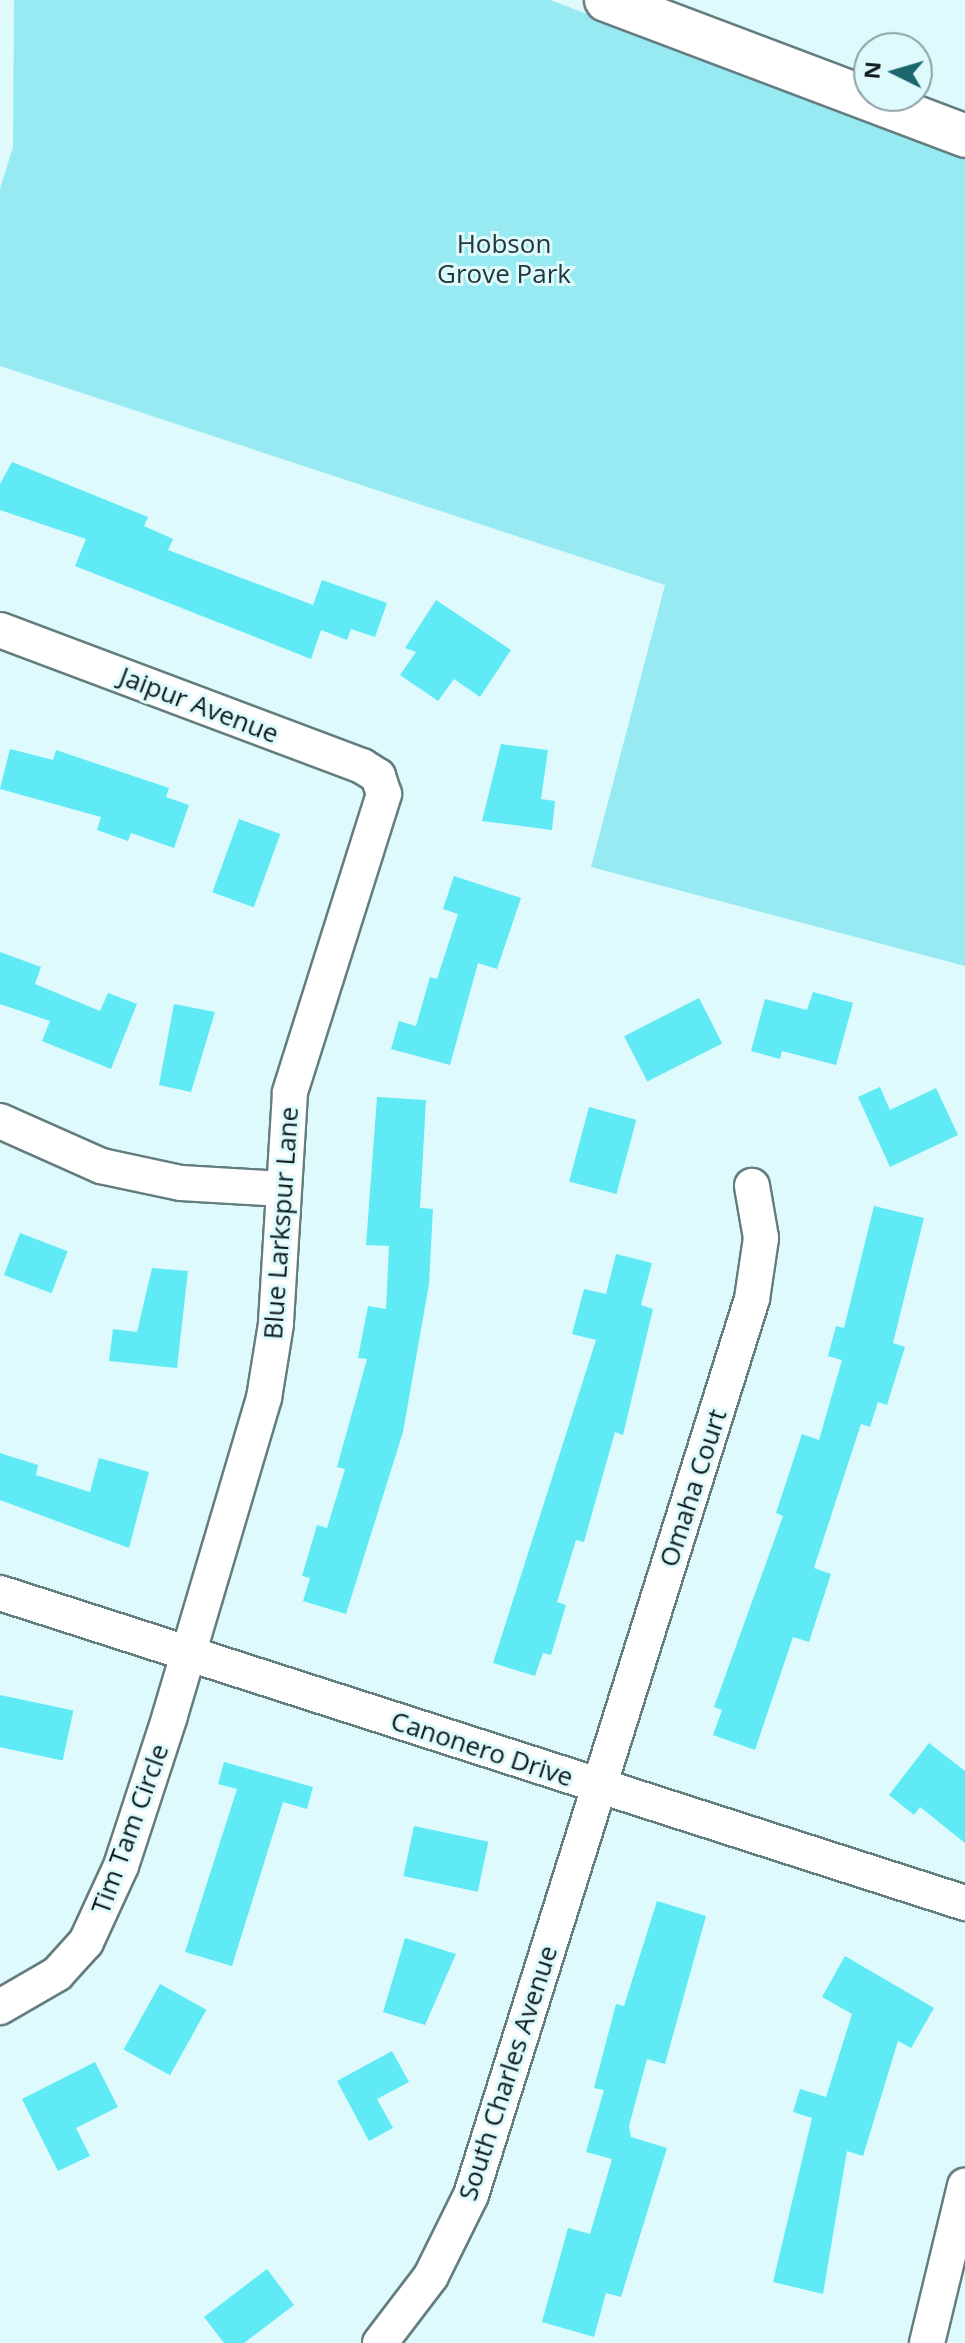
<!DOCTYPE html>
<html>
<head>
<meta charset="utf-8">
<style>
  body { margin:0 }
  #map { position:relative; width:965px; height:2343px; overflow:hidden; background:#defafd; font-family:"Open Sans",sans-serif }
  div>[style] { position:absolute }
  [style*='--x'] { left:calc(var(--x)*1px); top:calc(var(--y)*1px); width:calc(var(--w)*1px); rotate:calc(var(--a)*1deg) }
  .green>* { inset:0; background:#97eaf2 }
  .building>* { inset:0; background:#60eaf5; transform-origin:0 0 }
  .roads { filter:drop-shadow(2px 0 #647d7f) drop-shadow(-2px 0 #647d7f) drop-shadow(0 2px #647d7f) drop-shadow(0 -2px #647d7f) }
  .minor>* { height:34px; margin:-17px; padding:0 17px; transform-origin:17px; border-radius:17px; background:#fff }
  .tertiary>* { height:42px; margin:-21px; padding:0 21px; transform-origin:21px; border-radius:21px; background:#fff }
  span { translate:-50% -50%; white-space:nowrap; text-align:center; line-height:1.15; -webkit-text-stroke:6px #defafd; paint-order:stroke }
  .park-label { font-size:26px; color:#20383a }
  .street-label { font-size:26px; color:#101b1c }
  .north { position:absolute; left:853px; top:32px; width:80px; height:80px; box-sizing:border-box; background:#defafd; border:2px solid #8ca1a3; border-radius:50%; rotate:275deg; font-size:22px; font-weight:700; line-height:32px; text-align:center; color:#101b1c }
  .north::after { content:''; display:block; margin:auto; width:28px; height:36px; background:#19676d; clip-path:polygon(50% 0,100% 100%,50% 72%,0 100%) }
</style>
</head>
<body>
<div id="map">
  <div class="green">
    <i style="clip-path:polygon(14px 0,550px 0,965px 157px,965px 966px,591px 867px,665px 585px,0 366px,0 189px,13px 147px)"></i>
  </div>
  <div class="building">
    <i style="clip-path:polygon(12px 462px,148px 517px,144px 526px,173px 539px,168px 550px,313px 605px,322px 580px,387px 603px,375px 637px,351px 629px,347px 640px,321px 630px,311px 659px,75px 566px,86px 539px,0 510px,0 484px)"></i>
    <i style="clip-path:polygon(436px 600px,511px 650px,480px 697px,454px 679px,438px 701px,400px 675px,416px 652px,405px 648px)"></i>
    <i style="clip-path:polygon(501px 744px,548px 750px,541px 799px,555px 801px,552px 830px,482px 821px)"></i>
    <i style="clip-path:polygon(10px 749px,53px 760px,56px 750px,169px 788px,166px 797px,189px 805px,174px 848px,131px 833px,128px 841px,97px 830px,101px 817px,0 789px)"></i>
    <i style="left:239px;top:819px;width:44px;height:78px;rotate:20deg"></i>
    <i style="clip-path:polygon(454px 876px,521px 898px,497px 969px,478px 963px,450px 1065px,391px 1049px,399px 1021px,416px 1026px,430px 977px,437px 979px,458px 914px,443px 909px)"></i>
    <i style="clip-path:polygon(0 952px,41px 967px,35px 984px,100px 1011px,108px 993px,137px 1004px,111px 1069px,42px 1041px,50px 1021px,0 1004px)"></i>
    <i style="clip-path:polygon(813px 992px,853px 1003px,836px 1065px,782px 1051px,780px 1059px,751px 1051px,765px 999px,807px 1010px)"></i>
    <i style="left:699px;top:998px;width:51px;height:84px;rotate:63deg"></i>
    <i style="clip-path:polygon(174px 1004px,215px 1012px,191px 1092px,159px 1085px)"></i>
    <i style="clip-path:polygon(880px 1087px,890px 1110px,936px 1088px,958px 1135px,890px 1167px,858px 1097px)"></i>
    <i style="clip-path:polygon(377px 1097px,426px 1100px,420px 1208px,433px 1209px,429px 1284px,403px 1432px,346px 1614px,303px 1601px,310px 1578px,302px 1576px,317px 1525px,327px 1528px,345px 1469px,337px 1467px,367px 1359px,358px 1358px,368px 1306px,386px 1309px,389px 1246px,366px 1245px)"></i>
    <i style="left:589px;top:1107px;width:49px;height:77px;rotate:15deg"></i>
    <i style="clip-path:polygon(874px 1206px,924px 1218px,893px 1343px,905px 1347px,887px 1405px,878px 1402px,870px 1427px,861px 1424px,814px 1568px,831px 1574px,809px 1642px,793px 1637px,755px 1750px,713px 1735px,722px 1710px,714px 1707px,783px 1516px,776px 1513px,802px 1434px,819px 1440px,842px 1360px,828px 1356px,836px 1326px,844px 1328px)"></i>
    <i style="left:20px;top:1233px;width:51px;height:45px;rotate:21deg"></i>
    <i style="clip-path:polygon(616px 1254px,652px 1263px,641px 1305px,653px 1309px,623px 1435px,615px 1432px,584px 1542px,576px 1540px,557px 1602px,566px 1605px,551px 1655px,543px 1653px,535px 1676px,493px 1663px,596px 1340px,572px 1334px,584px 1289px,606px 1294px)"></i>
    <i style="clip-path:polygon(152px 1268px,188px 1271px,177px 1368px,109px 1361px,113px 1329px,137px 1332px)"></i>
    <i style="clip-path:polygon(0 1453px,38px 1465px,36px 1475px,90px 1492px,99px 1458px,149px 1472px,129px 1548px,0 1500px)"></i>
    <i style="left:0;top:1695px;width:75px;height:51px;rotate:12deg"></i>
    <i style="clip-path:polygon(929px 1743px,965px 1771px,965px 1843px,920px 1807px,914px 1815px,889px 1795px)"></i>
    <i style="clip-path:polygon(224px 1762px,313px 1787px,307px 1809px,283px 1802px,232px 1966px,185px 1952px,237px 1789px,218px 1784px)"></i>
    <i style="left:414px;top:1826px;width:76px;height:51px;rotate:12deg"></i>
    <i style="clip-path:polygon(657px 1901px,706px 1916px,665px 2064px,647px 2059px,629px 2126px,631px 2137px,667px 2148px,621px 2297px,606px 2293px,594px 2337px,542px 2322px,568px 2228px,590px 2234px,612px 2159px,586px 2152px,604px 2090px,594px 2088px,616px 2004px,624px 2006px)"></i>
    <i style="clip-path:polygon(405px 1938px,456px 1954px,425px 2025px,383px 2012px)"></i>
    <i style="clip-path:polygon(845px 1956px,934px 2008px,911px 2048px,898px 2041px,863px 2156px,847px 2151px,823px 2294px,773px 2282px,812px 2118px,793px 2112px,800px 2089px,826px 2097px,852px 2014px,822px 1997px)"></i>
    <i style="left:160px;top:1984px;width:53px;height:75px;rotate:29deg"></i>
    <i style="clip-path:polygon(392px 2051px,409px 2082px,377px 2099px,393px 2128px,369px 2141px,337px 2081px)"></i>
    <i style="clip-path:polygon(95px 2062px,118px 2107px,76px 2128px,90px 2156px,58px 2171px,22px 2099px)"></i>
    <i style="clip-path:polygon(267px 2269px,294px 2305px,244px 2343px,224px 2343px,204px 2317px)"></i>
  </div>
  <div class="roads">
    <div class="minor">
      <i style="--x:0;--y:630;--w:387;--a:20.6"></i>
      <i style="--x:362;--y:766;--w:19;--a:32"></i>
      <i style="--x:378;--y:776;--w:19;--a:72"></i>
      <i style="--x:384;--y:794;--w:313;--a:107.5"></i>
      <i style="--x:290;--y:1093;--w:231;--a:93.5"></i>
      <i style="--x:276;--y:1324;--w:75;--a:99.2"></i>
      <i style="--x:264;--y:1398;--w:332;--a:106.5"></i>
      <i style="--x:170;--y:1716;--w:158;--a:108.1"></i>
      <i style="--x:121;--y:1866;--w:84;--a:114.7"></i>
      <i style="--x:86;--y:1942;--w:43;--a:132.2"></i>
      <i style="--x:57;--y:1974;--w:66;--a:149.9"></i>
      <i style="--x:0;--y:1121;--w:111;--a:24"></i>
      <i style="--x:101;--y:1166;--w:82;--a:12"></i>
      <i style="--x:181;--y:1183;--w:102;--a:3.4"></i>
      <i style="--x:0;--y:1593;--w:1014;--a:17.81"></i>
      <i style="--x:380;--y:2343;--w:84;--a:-52.7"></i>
      <i style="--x:431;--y:2276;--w:90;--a:-63.7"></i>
      <i style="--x:471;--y:2195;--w:939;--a:-72.59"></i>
      <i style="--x:752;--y:1299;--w:62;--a:-81.6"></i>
      <i style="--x:761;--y:1238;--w:53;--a:-99.8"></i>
      <i style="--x:927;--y:2343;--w:162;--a:-76.4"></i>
    </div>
    <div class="tertiary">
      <i style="--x:606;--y:0;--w:384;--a:20.7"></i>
    </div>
  </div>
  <div class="park-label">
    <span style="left:504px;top:259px">Hobson<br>Grove Park</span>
  </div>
  <div class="street-label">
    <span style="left:199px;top:705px;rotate:21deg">Jaipur Avenue</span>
    <span style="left:281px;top:1223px;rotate:-86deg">Blue Larkspur Lane</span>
    <span style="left:693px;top:1488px;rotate:-72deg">Omaha Court</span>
    <span style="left:482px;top:1749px;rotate:18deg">Canonero Drive</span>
    <span style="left:130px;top:1829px;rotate:-70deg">Tim Tam Circle</span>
    <span style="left:508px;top:2073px;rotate:-72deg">South Charles Avenue</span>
  </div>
  <div class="north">N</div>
</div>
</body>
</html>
